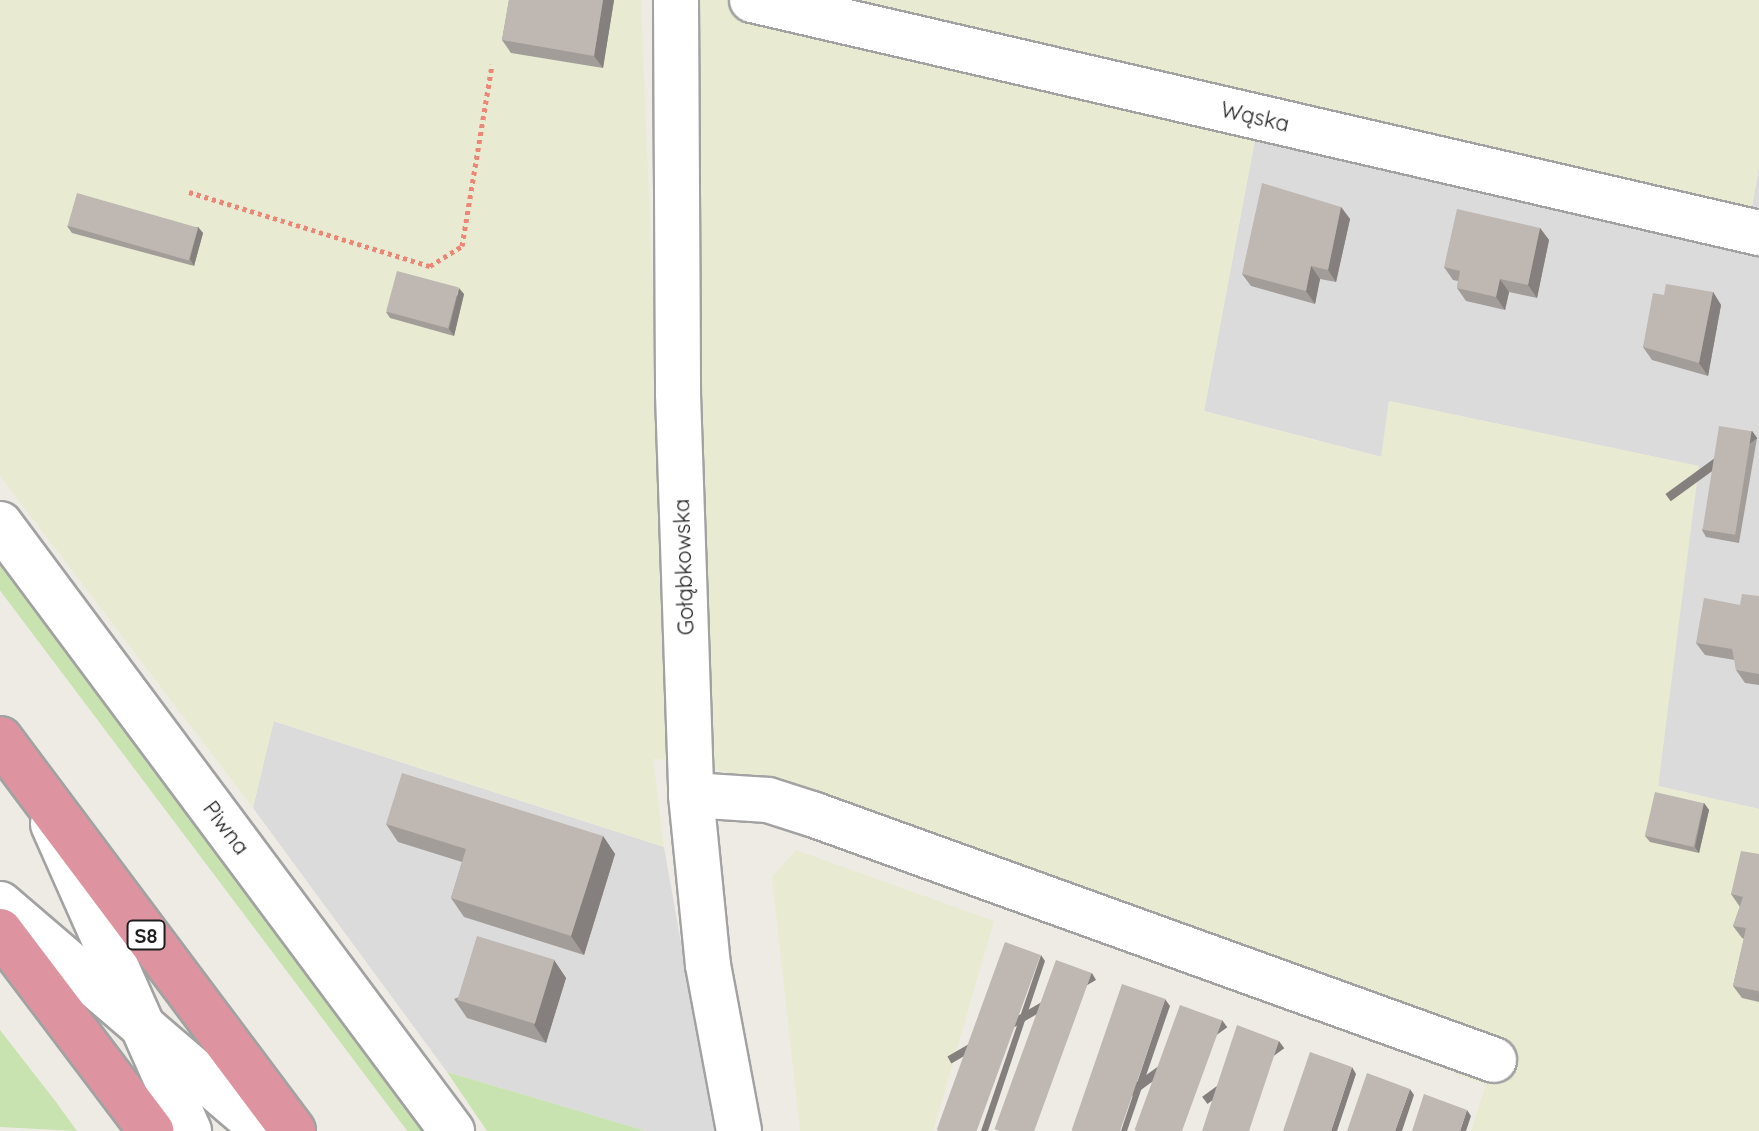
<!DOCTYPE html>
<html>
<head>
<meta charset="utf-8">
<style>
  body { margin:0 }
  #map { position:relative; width:1759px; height:1131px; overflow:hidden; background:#eeebe5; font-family:Quicksand,sans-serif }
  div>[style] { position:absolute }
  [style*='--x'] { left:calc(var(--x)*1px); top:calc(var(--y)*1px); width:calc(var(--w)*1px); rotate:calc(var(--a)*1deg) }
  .residential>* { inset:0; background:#dcdbdb }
  .farmland>* { inset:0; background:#e8ebd2 }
  .grass>* { inset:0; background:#c8e3b0; transform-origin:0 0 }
  .path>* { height:5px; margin-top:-2.5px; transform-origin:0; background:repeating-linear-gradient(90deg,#ec8778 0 4px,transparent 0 8px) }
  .roads { filter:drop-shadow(2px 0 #a2a2a2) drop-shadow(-2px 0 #a2a2a2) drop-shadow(0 2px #a2a2a2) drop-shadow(0 -2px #a2a2a2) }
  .minor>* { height:44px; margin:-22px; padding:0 22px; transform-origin:22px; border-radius:22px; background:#fff }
  .highway>* { height:44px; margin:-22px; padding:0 22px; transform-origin:22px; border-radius:22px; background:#de94a0 }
  .wall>* { inset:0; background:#a39d99 }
  .shaded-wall>* { inset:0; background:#85807d; transform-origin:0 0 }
  .building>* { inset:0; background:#beb7b2; transform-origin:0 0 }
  span { translate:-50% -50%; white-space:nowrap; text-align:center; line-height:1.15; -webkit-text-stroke:6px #fff; paint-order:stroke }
  .shield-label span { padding:2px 6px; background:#fff; border:2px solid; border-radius:6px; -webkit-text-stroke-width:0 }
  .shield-label { font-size:20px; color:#1e1e1e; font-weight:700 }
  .street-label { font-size:22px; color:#1e1e1e }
</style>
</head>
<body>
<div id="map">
  <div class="residential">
    <i style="clip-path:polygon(1262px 102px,1751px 212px,1759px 167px,1759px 809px,1658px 786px,1698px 466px,1389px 401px,1382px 457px,1204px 411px)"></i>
    <i style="clip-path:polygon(273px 721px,664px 847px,714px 1131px,646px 1131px,447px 1072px,253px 808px)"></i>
  </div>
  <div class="farmland">
    <i style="clip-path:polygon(0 0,641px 0,657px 399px,689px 0,1759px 0,1759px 167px,1751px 212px,1262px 102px,1204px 411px,1381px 457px,1389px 401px,1699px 466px,1658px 786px,1759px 809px,1759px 1131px,1471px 1131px,1486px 1084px,1454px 1074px,1467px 1048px,700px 763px,653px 759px,664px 847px,274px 721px,253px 808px,0 476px)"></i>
    <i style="clip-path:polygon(796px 850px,994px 921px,933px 1131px,800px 1131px,772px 877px)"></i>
  </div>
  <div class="grass">
    <i style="left:0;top:554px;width:721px;height:22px;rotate:53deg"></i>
    <i style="clip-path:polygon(0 1030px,56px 1102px,77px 1131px,0 1127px)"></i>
    <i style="clip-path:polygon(447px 1072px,646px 1131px,487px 1131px)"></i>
  </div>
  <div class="path">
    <i style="--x:189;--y:192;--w:252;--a:17.1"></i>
    <i style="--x:430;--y:266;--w:38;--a:-32"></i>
    <i style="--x:462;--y:246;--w:184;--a:-80.6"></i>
  </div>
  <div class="roads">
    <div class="minor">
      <i style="--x:676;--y:0;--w:394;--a:89.7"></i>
      <i style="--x:678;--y:394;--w:401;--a:88.1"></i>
      <i style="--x:691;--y:795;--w:171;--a:84.3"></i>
      <i style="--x:708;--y:965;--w:169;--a:79.4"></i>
      <i style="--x:752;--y:0;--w:1034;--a:13.03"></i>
      <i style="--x:0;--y:524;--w:757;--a:53.33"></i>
      <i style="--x:691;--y:795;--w:77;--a:3.7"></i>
      <i style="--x:768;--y:800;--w:46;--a:17.7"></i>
      <i style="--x:812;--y:814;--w:725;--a:19.83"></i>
      <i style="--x:53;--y:824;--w:336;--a:66.1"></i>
      <i style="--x:0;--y:904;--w:349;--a:40.6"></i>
    </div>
    <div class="highway">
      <i style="--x:0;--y:739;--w:489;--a:53.2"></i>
      <i style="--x:0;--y:931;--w:251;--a:52.9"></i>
    </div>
  </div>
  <div class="wall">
    <i style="clip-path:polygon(509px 0,614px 0,603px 68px,511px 53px,502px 40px)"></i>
    <i style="clip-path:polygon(1341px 207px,1350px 219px,1336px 282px,1320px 279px,1315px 304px,1251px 286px,1242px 274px)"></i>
    <i style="clip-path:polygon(67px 226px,198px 227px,203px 233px,194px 266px,72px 233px)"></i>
    <i style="clip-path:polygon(1540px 228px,1549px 240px,1537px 298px,1509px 292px,1505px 310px,1466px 301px,1457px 288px,1458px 281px,1453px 280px,1444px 267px)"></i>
    <i style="clip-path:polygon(1713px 292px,1721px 305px,1708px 376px,1652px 360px,1643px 347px,1664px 295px)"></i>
    <i style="clip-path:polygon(464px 294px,454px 336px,390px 318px,386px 312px)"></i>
    <i style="clip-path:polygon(1752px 431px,1757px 438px,1739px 543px,1706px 537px,1702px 530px)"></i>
    <i style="clip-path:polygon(1759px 596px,1759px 685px,1745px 683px,1736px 670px,1735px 660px,1705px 655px,1696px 643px,1740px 605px)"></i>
    <i style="clip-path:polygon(1704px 803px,1709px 810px,1699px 853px,1650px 842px,1645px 836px)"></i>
    <i style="clip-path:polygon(386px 824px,603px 836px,615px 854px,584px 955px,464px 917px,451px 898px,462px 862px,398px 842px)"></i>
    <i style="clip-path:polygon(1759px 854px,1759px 1002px,1742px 998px,1733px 986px,1744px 939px,1742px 938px,1733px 926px,1740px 907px,1731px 894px)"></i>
    <i style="clip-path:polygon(554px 960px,566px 978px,546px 1043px,467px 1018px,454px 999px)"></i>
  </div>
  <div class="shaded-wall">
    <i style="clip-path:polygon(603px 0,614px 0,603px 68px,594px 56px)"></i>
    <i style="clip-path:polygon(1341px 207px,1350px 219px,1336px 282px,1328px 270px)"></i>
    <i style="clip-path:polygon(198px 227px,203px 233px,194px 266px,190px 259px)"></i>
    <i style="clip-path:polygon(1540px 228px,1549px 240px,1537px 298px,1528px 285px)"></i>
    <i style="clip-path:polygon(1311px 266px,1320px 279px,1315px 304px,1306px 291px)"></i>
    <i style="clip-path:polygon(1500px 279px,1509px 292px,1505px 310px,1496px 297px)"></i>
    <i style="clip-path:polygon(459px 288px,464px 294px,454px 336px,449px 329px)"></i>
    <i style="clip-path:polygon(1713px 292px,1721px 305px,1708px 376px,1699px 363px)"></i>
    <i style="left:1752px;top:431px;width:9px;height:107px;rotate:54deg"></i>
    <i style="clip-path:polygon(1704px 803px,1709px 810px,1699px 853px,1695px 847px)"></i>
    <i style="clip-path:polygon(603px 836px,615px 854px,584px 955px,571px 936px)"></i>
    <i style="clip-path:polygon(1041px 955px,1045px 961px,988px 1131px,981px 1131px)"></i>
    <i style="clip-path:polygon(554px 960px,566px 978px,546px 1043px,534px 1025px)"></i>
    <i style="left:1092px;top:973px;width:8px;height:167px;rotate:60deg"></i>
    <i style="clip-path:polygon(1165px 999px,1170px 1006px,1127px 1131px,1121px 1131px)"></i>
    <i style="left:1222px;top:1020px;width:9px;height:117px;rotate:54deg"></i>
    <i style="left:1279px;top:1041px;width:9px;height:95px;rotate:54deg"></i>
    <i style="clip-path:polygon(1352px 1067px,1356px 1074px,1337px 1131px,1331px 1131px)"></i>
    <i style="clip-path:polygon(1410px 1089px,1414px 1095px,1402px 1131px,1395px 1131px)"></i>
    <i style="clip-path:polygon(1467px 1110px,1471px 1116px,1466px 1131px,1460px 1131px)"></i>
  </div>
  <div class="building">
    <i style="clip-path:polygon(509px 0,603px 0,594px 56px,502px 40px)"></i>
    <i style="clip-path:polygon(1262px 183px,1341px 207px,1328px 270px,1311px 266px,1306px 291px,1242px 274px)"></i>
    <i style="left:77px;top:193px;width:126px;height:34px;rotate:16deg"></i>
    <i style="clip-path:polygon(1457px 209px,1540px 228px,1528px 285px,1500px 279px,1496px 297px,1457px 288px,1460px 271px,1444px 267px)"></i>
    <i style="left:397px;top:271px;width:64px;height:42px;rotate:15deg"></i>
    <i style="clip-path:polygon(1666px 284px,1713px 292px,1699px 363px,1643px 347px,1653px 293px,1664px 295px)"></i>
    <i style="left:1719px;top:426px;width:33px;height:105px;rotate:9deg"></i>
    <i style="clip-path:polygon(1742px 594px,1759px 596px,1759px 674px,1736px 670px,1732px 649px,1696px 643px,1704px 598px,1740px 605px)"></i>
    <i style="clip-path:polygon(402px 773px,603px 836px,571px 936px,451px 898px,466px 849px,386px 824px)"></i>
    <i style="left:1655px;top:792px;width:50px;height:45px;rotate:13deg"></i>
    <i style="clip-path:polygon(1741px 851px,1759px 854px,1759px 993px,1758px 991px,1733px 986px,1746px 928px,1733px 926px,1743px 897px,1731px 894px)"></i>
    <i style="left:477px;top:936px;width:81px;height:67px;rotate:17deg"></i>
    <i style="left:1005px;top:942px;width:38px;height:200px;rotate:20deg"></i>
    <i style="left:1056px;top:960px;width:38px;height:180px;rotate:20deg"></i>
    <i style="left:1122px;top:984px;width:46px;height:155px;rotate:19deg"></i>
    <i style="left:1180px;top:1005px;width:45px;height:133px;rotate:20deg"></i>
    <i style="clip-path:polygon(1237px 1025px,1279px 1041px,1249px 1131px,1202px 1131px)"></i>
    <i style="clip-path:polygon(1310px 1052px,1352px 1067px,1331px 1131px,1283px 1131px)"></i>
    <i style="clip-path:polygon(1367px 1073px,1410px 1089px,1395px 1131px,1347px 1131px)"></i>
    <i style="clip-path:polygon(1424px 1094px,1467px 1110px,1460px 1131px,1412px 1131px)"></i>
  </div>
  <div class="shield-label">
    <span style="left:146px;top:935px">S8</span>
  </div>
  <div class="street-label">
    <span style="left:1255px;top:117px;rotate:13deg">Wąska</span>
    <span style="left:684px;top:567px;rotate:-92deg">Gołąbkowska</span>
    <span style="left:226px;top:828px;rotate:53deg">Piwna</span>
  </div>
</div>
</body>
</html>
